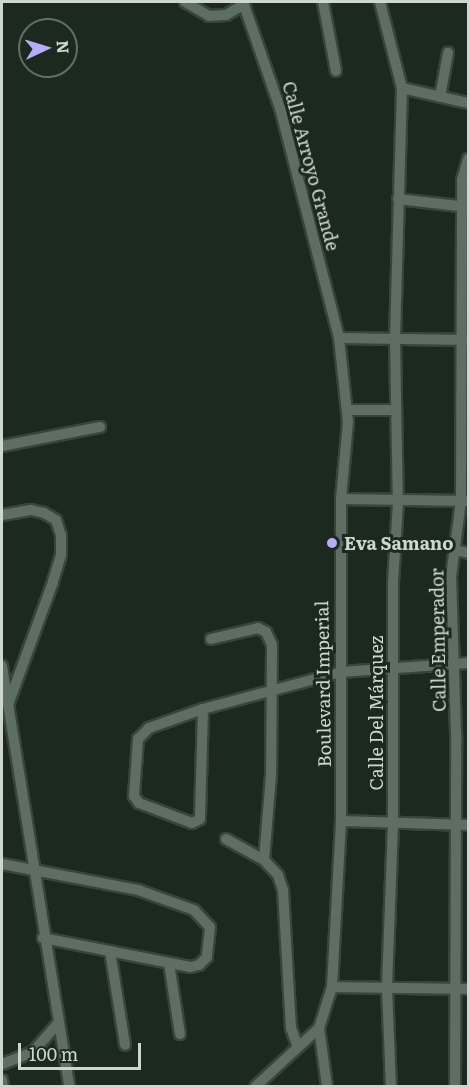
<!DOCTYPE html>
<html>
<head>
<meta charset="utf-8">
<style>
  body { margin:0 }
  #map { position:relative; width:470px; height:1088px; overflow:hidden; background:#1b291e; font-family:Literata,serif }
  div>[style] { position:absolute }
  [style*='--x'] { left:calc(var(--x)*1px); top:calc(var(--y)*1px); width:calc(var(--w)*1px); rotate:calc(var(--a)*1deg) }
  .roads { filter:drop-shadow(2px 0 #39443c) drop-shadow(-2px 0 #39443c) drop-shadow(0 2px #39443c) drop-shadow(0 -2px #39443c) }
  .minor>* { height:10px; margin:-5px; padding:0 5px; transform-origin:5px; border-radius:5px; background:#5e6e62 }
  .dots>* { width:16px; height:16px; translate:-50% -50%; box-sizing:border-box; border:3px solid #1b291e; border-radius:50% }
  span { translate:-50% -50%; white-space:nowrap; text-align:center; line-height:1.15; -webkit-text-stroke:6px #1b291e; paint-order:stroke }
  .street-label { font-size:18px; color:#ced7cf }
  .poi-label { font-size:18px; color:#ced7cf; font-weight:700 }
  .left { translate:0 -50%; text-align:left }
  .frame { position:absolute; inset:0; border:3px solid #ced7cf; pointer-events:none }
  .north { position:absolute; left:18px; top:18px; width:60px; height:60px; box-sizing:border-box; background:#1b291e; border:2px solid #636f65; border-radius:50%; rotate:86deg; font-size:16px; font-weight:700; line-height:24px; text-align:center; color:#ced7cf }
  .north::after { content:''; display:block; margin:auto; width:21px; height:27px; background:#b8abf7; clip-path:polygon(50% 0,100% 100%,50% 72%,0 100%) }
  .scale { position:absolute; left:18px; top:1043px; width:123px; height:27px; box-sizing:border-box; border:3px solid #ced7cf; border-top:0; padding-left:8px; font-size:18px; line-height:21px; white-space:nowrap; color:#ced7cf; -webkit-text-stroke:4px #1b291e; paint-order:stroke }
</style>
</head>
<body>
<div id="map">
  <div class="roads">
    <div class="minor">
      <i style="--x:185;--y:2;--w:28;--a:30"></i>
      <i style="--x:209;--y:16;--w:17;--a:-3"></i>
      <i style="--x:226;--y:15;--w:21;--a:-31"></i>
      <i style="--x:243;--y:2;--w:112;--a:70.8"></i>
      <i style="--x:280;--y:108;--w:237;--a:75.6"></i>
      <i style="--x:339;--y:338;--w:84;--a:83.9"></i>
      <i style="--x:348;--y:422;--w:77;--a:95.2"></i>
      <i style="--x:341;--y:499;--w:322;--a:90"></i>
      <i style="--x:341;--y:821;--w:166;--a:93.1"></i>
      <i style="--x:332;--y:987;--w:43;--a:107.6"></i>
      <i style="--x:319;--y:1028;--w:86;--a:137.4"></i>
      <i style="--x:323;--y:2;--w:70;--a:79.3"></i>
      <i style="--x:380;--y:2;--w:89;--a:75.7"></i>
      <i style="--x:402;--y:88;--w:251;--a:91.6"></i>
      <i style="--x:395;--y:339;--w:164;--a:89"></i>
      <i style="--x:398;--y:503;--w:79;--a:93.6"></i>
      <i style="--x:393;--y:582;--w:241;--a:90"></i>
      <i style="--x:393;--y:823;--w:165;--a:92.1"></i>
      <i style="--x:387;--y:988;--w:98;--a:87.7"></i>
      <i style="--x:402;--y:88;--w:68;--a:12.8"></i>
      <i style="--x:440;--y:97;--w:45;--a:-79.7"></i>
      <i style="--x:398;--y:199;--w:70;--a:6.5"></i>
      <i style="--x:339;--y:338;--w:129;--a:0.9"></i>
      <i style="--x:348;--y:410;--w:48;--a:0"></i>
      <i style="--x:2;--y:446;--w:100;--a:-11"></i>
      <i style="--x:341;--y:499;--w:127;--a:0.9"></i>
      <i style="--x:2;--y:515;--w:29;--a:-10"></i>
      <i style="--x:31;--y:510;--w:13;--a:13"></i>
      <i style="--x:44;--y:513;--w:14;--a:30"></i>
      <i style="--x:56;--y:520;--w:16;--a:72"></i>
      <i style="--x:61;--y:535;--w:20;--a:90"></i>
      <i style="--x:61;--y:555;--w:28;--a:107"></i>
      <i style="--x:53;--y:582;--w:131;--a:110.1"></i>
      <i style="--x:455;--y:550;--w:13;--a:13"></i>
      <i style="--x:211;--y:639;--w:48;--a:-13.2"></i>
      <i style="--x:258;--y:628;--w:9;--a:27"></i>
      <i style="--x:266;--y:632;--w:14;--a:65"></i>
      <i style="--x:272;--y:645;--w:130;--a:90.4"></i>
      <i style="--x:271;--y:775;--w:85;--a:94.7"></i>
      <i style="--x:2;--y:666;--w:425;--a:80.9"></i>
      <i style="--x:203;--y:709;--w:110;--a:91.6"></i>
      <i style="--x:200;--y:819;--w:9;--a:153"></i>
      <i style="--x:192;--y:823;--w:57;--a:-159.3"></i>
      <i style="--x:139;--y:803;--w:9;--a:-126"></i>
      <i style="--x:134;--y:796;--w:57;--a:-86"></i>
      <i style="--x:138;--y:739;--w:16;--a:-45"></i>
      <i style="--x:149;--y:728;--w:57;--a:-19.4"></i>
      <i style="--x:203;--y:709;--w:143;--a:-15"></i>
      <i style="--x:341;--y:672;--w:127;--a:-4.1"></i>
      <i style="--x:341;--y:821;--w:127;--a:1.8"></i>
      <i style="--x:226;--y:839;--w:43;--a:28.9"></i>
      <i style="--x:264;--y:860;--w:21;--a:47"></i>
      <i style="--x:278;--y:875;--w:16;--a:72"></i>
      <i style="--x:283;--y:890;--w:138;--a:86.7"></i>
      <i style="--x:291;--y:1028;--w:20;--a:70"></i>
      <i style="--x:2;--y:864;--w:138;--a:10.8"></i>
      <i style="--x:138;--y:890;--w:59;--a:19.7"></i>
      <i style="--x:194;--y:910;--w:23;--a:47"></i>
      <i style="--x:210;--y:927;--w:30;--a:96"></i>
      <i style="--x:207;--y:957;--w:11;--a:135"></i>
      <i style="--x:199;--y:965;--w:9;--a:167"></i>
      <i style="--x:190;--y:967;--w:150;--a:-168.8"></i>
      <i style="--x:110;--y:951;--w:95;--a:80.9"></i>
      <i style="--x:169;--y:963;--w:72;--a:81.2"></i>
      <i style="--x:332;--y:987;--w:136;--a:0.8"></i>
      <i style="--x:319;--y:1028;--w:59;--a:82.1"></i>
      <i style="--x:2;--y:1064;--w:33;--a:-21"></i>
      <i style="--x:33;--y:1052;--w:38;--a:-49"></i>
      <i style="--x:2;--y:1080;--w:6;--a:81"></i>
      <i style="--x:455;--y:1086;--w:352;--a:-89.8"></i>
      <i style="--x:456;--y:734;--w:157;--a:-91.8"></i>
      <i style="--x:451;--y:577;--w:77;--a:-82.5"></i>
      <i style="--x:461;--y:501;--w:321;--a:-89.8"></i>
      <i style="--x:462;--y:180;--w:22;--a:-74"></i>
    </div>
  </div>
  <div class="dots">
    <i style="left:332px;top:543px;background:#b8abf7"></i>
  </div>
  <div class="street-label">
    <span style="left:311px;top:166px;rotate:75deg">Calle Arroyo Grande</span>
    <span style="left:438px;top:640px;rotate:-91deg">Calle Emperador</span>
    <span style="left:323px;top:684px;rotate:-91deg">Boulevard Imperial</span>
    <span style="left:376px;top:713px;rotate:-90deg">Calle Del Márquez</span>
  </div>
  <div class="poi-label">
    <span class="left" style="left:344px;top:543px">Eva Samano</span>
  </div>
  <div class="frame"></div>
  <div class="north">N</div>
  <div class="scale">100 m</div>
</div>
</body>
</html>
